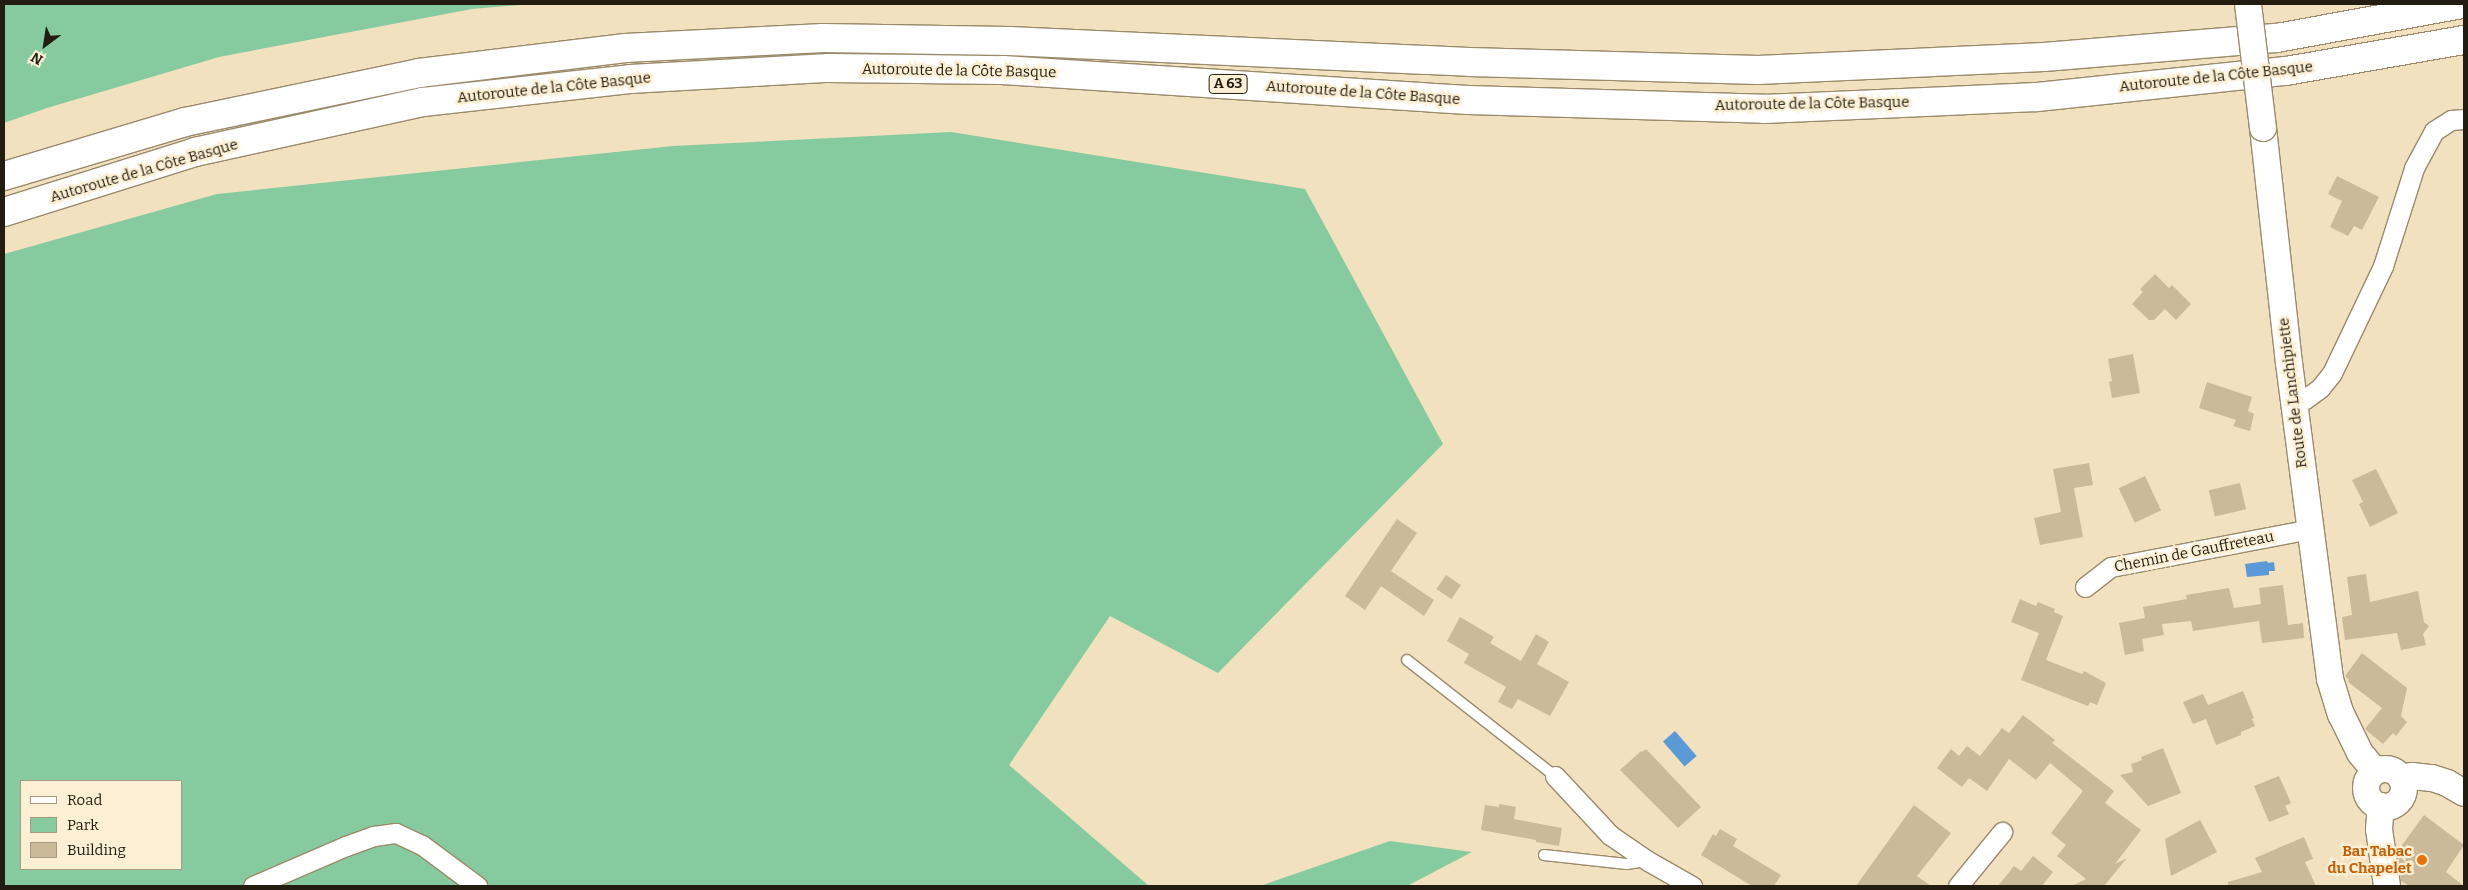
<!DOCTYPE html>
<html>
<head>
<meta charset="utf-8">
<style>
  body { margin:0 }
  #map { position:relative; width:2468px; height:890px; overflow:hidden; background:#f2e1bf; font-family:Bitter,serif }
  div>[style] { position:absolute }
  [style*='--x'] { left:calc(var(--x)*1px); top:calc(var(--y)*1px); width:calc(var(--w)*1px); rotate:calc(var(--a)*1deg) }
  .green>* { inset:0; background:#86cb9f }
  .water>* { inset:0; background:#5a9ad6; transform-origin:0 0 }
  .building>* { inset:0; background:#caba99; transform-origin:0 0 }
  .roads { filter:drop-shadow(1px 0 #9a8a6b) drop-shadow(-1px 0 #9a8a6b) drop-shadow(0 1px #9a8a6b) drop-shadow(0 -1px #9a8a6b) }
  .lane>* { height:10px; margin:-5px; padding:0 5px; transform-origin:5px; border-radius:5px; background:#fff }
  .street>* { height:19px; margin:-9.5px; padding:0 9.5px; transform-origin:9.5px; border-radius:9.5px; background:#fff }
  .secondary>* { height:26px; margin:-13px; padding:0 13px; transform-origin:13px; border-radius:13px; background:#fff }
  .secondary>.ring { margin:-13px; padding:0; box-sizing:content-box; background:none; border:26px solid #fff; border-radius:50% }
  .highway>* { height:28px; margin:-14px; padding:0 14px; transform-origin:14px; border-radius:14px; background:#fff }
  .bridges { filter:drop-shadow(1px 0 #9a8a6b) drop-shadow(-1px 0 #9a8a6b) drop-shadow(0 1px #9a8a6b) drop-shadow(0 -1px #9a8a6b) }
  .secondary-bridge>* { height:26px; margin:-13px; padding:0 13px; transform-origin:13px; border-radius:13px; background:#fff }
  .dots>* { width:14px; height:14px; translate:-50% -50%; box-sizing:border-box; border:2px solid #fcefd3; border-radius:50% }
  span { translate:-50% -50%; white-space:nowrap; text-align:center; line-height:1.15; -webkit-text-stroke:4.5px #fcefd3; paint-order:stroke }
  .shield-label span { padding:1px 4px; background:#fcefd3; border:1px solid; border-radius:4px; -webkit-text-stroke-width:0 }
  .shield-label { font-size:14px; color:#231d11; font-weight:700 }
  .street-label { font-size:15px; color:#231d11 }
  .food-label { font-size:15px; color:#c56008; font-weight:700 }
  .right { translate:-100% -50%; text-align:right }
  .frame { position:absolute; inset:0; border:5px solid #231d11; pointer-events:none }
  .legend { position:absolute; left:20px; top:780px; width:162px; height:90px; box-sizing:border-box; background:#fcefd3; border:1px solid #a59b85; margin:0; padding:6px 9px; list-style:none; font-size:15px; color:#231d11 }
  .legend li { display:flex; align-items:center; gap:10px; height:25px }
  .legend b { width:25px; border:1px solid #a59b85 }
  .north { position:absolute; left:20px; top:20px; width:50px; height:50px; -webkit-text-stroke:4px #fcefd3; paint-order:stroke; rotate:211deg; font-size:14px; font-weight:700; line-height:20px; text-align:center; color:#231d11 }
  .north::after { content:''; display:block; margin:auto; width:18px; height:22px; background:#231d11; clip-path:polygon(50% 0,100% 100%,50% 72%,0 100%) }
</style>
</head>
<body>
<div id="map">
  <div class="green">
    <i style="clip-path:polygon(4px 4px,532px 4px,472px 9px,219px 57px,47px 108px,4px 123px)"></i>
    <i style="clip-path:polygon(evenodd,951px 132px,1305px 189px,1443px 444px,1218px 673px,1110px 616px,1009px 765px,1149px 886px,4px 886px,4px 254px,217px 194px,673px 146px,951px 132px,21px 781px,181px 781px,181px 869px,21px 869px,21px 781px)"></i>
    <i style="clip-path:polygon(1390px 841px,1472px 852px,1407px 886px,1260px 886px)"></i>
  </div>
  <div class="water">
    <i style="clip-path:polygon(2267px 561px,2268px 563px,2274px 562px,2275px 571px,2269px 571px,2269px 575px,2247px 577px,2245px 564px)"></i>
    <i style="left:1675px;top:731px;width:33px;height:16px;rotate:49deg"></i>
  </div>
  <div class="building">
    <i style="clip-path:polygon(2337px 176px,2379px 197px,2362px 230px,2354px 226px,2348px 236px,2330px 227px,2342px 201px,2328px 194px)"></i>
    <i style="clip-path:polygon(2155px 274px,2169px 288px,2172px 285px,2191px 304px,2176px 320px,2165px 309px,2154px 320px,2149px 320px,2132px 304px,2143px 292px,2140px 289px)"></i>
    <i style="clip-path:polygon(2133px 354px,2140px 393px,2112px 398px,2109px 382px,2112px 381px,2108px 359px)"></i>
    <i style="clip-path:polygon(2207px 382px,2252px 397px,2248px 411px,2254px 414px,2250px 431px,2233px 426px,2236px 420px,2199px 408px)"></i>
    <i style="clip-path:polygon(2089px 463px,2093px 485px,2074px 488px,2083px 537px,2040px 545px,2034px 518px,2061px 512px,2053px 469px)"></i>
    <i style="clip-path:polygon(2376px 469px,2398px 513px,2370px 527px,2359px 504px,2363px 502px,2352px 480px)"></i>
    <i style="left:2145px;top:476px;width:38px;height:29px;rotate:65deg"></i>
    <i style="left:2240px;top:483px;width:27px;height:32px;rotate:77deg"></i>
    <i style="clip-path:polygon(1397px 519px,1417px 533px,1391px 571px,1434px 600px,1424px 616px,1381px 586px,1365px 610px,1345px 596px)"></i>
    <i style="clip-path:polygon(2366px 574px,2370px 602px,2418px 591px,2424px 622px,2429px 626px,2423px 634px,2426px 645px,2401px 650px,2397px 633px,2345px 640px,2342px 617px,2352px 615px,2347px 577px)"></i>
    <i style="left:1446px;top:575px;width:18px;height:17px;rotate:34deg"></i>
    <i style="clip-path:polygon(2283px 585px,2288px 625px,2303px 623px,2304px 638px,2262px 643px,2259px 621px,2193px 631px,2191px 621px,2162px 624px,2164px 635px,2142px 639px,2144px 651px,2125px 655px,2119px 623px,2145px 618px,2143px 607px,2187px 599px,2186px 595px,2229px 588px,2234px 608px,2261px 604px,2259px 588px)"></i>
    <i style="clip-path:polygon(2020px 599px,2036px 606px,2038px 602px,2055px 609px,2054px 612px,2063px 616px,2046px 660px,2082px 674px,2084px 671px,2106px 683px,2097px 705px,2090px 702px,2088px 706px,2021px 680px,2039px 633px,2011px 622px)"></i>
    <i style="clip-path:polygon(1460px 617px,1494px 637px,1490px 643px,1521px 661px,1536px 634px,1549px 642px,1537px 664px,1569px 682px,1550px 716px,1518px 699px,1512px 709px,1498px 702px,1506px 687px,1464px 663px,1469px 654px,1447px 641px)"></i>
    <i style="clip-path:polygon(2362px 653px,2407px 688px,2401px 716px,2407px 722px,2396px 736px,2393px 733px,2383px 744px,2365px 729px,2382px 708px,2348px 682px,2349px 680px,2345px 676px)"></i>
    <i style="clip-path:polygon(2243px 691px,2254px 718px,2252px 719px,2255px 726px,2241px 732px,2241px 735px,2216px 745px,2206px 719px,2193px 724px,2183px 702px,2203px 694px,2208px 705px)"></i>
    <i style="clip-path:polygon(2023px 715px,2055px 740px,2052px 743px,2114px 791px,2105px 803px,2141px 830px,2115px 864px,2127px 858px,2104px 886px,2072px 886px,2086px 879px,2057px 856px,2066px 845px,2051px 833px,2083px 791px,2050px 763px,2036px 780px,2009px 759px,1987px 791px,1969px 778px,1962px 787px,1937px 768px,1951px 749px,1959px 756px,1967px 746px,1980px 756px,2002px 728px,2009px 733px)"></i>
    <i style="clip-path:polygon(2163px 748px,2181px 793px,2148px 806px,2120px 775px,2133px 772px,2131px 764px,2142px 760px,2141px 757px)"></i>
    <i style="clip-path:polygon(1646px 749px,1701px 807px,1678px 828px,1620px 770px,1641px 751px,1642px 752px)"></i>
    <i style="clip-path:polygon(2279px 776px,2291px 803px,2285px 806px,2289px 814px,2269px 822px,2254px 786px)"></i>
    <i style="clip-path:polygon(1499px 804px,1516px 807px,1514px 819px,1562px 828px,1559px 846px,1536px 842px,1536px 840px,1481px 830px,1485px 805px,1499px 807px)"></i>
    <i style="clip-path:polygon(1914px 805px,1951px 833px,1917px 876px,1931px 886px,1856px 886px)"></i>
    <i style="clip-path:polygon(2424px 815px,2464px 845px,2446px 872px,2464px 886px,2409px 886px,2401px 881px,2397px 852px)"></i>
    <i style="clip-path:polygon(2200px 820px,2217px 852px,2171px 876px,2165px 839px)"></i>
    <i style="clip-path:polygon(1720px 829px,1737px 839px,1733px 846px,1781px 875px,1774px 886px,1752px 886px,1701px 855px,1713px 834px,1716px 836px)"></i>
    <i style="clip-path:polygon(2304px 837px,2313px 859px,2305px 862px,2316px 886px,2228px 886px,2228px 882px,2262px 872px,2255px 858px)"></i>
    <i style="clip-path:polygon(2033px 856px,2053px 872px,2042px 886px,1998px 886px,2014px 866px,2021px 871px)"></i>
  </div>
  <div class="roads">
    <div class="lane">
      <i style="--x:1407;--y:660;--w:188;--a:38.1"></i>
      <i style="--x:1544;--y:855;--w:83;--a:6.2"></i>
      <i style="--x:1627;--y:864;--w:20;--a:-9"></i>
    </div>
    <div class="street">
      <i style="--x:2294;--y:401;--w:11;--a:-10"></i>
      <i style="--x:2305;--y:399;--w:19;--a:-36"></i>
      <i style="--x:2320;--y:388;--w:19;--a:-51"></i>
      <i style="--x:2332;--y:373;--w:119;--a:-64.5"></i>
      <i style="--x:2383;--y:266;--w:103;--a:-72.4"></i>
      <i style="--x:2414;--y:168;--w:42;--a:-61.6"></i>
      <i style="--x:2434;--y:131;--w:20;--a:-33"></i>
      <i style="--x:2451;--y:120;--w:13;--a:-4"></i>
      <i style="--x:2085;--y:587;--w:33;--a:-38"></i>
      <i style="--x:2111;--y:567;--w:203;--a:-10.8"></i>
      <i style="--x:1555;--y:776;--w:81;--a:47"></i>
      <i style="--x:1610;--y:835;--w:46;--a:34.4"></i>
      <i style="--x:1648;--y:861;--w:51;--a:29.6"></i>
      <i style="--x:253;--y:886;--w:101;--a:-23.3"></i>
      <i style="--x:346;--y:846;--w:30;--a:-20"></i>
      <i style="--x:374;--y:836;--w:22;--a:-8"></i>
      <i style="--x:396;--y:833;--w:29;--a:25"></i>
      <i style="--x:422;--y:845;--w:69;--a:36.7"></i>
      <i style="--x:1958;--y:886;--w:70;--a:-50.8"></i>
    </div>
    <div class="secondary">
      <i style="--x:2263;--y:128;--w:236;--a:83.7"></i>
      <i style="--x:2289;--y:363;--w:319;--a:82.6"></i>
      <i style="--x:2330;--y:679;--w:37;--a:73"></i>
      <i style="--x:2341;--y:714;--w:43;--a:64"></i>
      <i style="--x:2360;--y:753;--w:23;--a:50"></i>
      <i class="ring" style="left:2366px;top:769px;width:12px;height:12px"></i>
      <i style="--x:2401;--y:778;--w:11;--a:-10"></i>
      <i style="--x:2412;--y:776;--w:20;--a:6"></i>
      <i style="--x:2432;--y:778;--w:16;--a:18"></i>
      <i style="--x:2447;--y:783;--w:20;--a:30"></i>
      <i style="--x:2381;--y:806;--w:23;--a:95"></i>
      <i style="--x:2379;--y:829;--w:58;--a:82"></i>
    </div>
    <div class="highway">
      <i style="--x:4;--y:176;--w:189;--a:-16.6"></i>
      <i style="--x:185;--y:122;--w:239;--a:-11.8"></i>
      <i style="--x:419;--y:73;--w:208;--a:-6.9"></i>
      <i style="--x:625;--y:48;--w:198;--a:-2.9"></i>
      <i style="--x:823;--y:38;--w:186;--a:0.9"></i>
      <i style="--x:1009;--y:41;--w:460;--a:2.6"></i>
      <i style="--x:1469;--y:62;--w:289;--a:1.6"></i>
      <i style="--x:1758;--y:70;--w:286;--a:-2.6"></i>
      <i style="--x:2044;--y:57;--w:234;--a:-4.7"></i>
      <i style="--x:2277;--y:38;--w:189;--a:-10.4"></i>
      <i style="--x:4;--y:212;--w:200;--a:-17.4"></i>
      <i style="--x:195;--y:152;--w:233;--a:-12.4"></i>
      <i style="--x:423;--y:102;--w:208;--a:-6.3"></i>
      <i style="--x:630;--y:79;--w:199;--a:-3.2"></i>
      <i style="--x:829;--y:68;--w:174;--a:0.7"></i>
      <i style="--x:1003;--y:70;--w:466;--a:3.7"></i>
      <i style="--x:1468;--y:100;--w:296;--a:1.7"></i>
      <i style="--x:1764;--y:109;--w:273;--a:-2.5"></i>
      <i style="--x:2037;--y:97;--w:250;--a:-6"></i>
      <i style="--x:2286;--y:71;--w:181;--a:-9.9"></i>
    </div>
  </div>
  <div class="bridges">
    <div class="secondary-bridge">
      <i style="--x:2248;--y:4;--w:125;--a:83.1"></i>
    </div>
  </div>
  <div class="dots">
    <i style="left:2422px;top:860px;background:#e8710a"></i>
  </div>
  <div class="shield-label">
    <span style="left:1228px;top:84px">A 63</span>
  </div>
  <div class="street-label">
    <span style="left:959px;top:71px;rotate:1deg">Autoroute de la Côte Basque</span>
    <span style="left:2216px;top:77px;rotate:-6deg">Autoroute de la Côte Basque</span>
    <span style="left:554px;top:88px;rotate:-6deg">Autoroute de la Côte Basque</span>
    <span style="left:1363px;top:93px;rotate:4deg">Autoroute de la Côte Basque</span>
    <span style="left:1812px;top:104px;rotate:-1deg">Autoroute de la Côte Basque</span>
    <span style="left:144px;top:171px;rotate:-16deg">Autoroute de la Côte Basque</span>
    <span style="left:2293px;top:393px;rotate:-97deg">Route de Lanchipiette</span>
    <span style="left:2194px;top:552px;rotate:-11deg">Chemin de Gauffreteau</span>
  </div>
  <div class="food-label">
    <span class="right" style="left:2412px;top:860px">Bar Tabac<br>du Chapelet</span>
  </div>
  <div class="frame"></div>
  <ul class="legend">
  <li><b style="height:6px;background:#fff"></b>Road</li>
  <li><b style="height:14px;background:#86cb9f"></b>Park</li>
  <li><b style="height:14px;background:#caba99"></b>Building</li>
  </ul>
  <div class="north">N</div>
</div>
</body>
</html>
